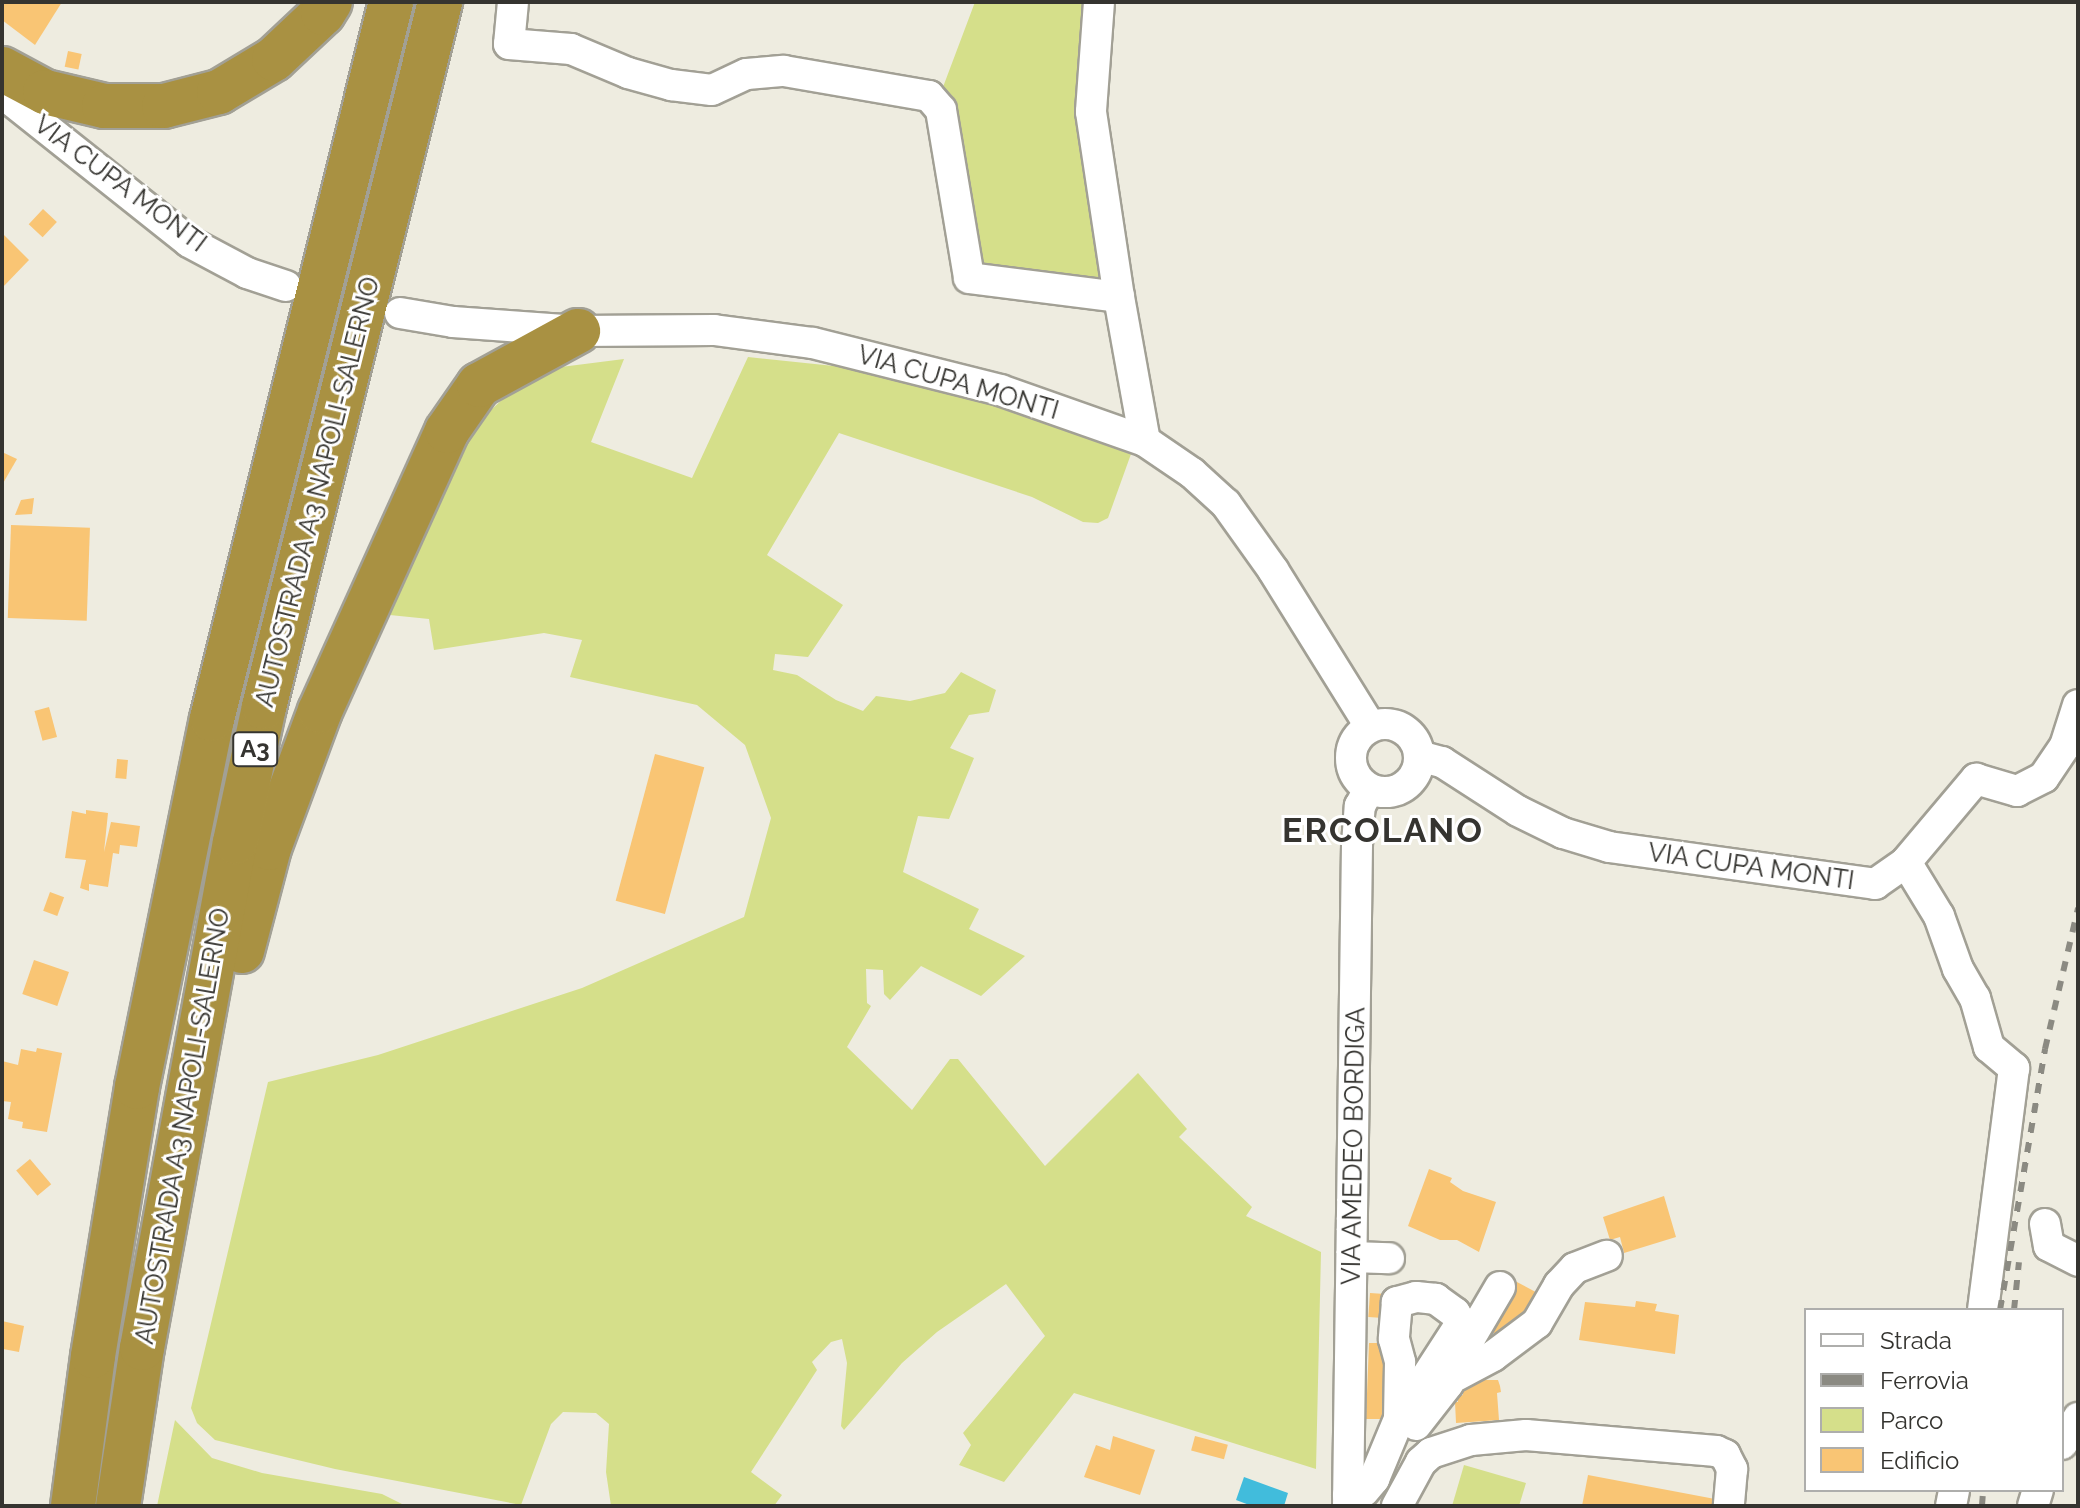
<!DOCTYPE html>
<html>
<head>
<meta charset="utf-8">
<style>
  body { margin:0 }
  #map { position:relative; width:2080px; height:1508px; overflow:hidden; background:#eeece0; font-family:Raleway,sans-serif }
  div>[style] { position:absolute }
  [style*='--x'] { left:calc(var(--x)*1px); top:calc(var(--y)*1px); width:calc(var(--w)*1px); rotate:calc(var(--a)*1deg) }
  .green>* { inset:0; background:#d5df8a }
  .water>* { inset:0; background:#41bcdc }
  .building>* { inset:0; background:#f9c574; transform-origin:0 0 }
  .roads { filter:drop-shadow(2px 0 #a2a095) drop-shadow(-2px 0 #a2a095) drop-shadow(0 2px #a2a095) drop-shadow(0 -2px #a2a095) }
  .minor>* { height:30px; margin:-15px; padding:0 15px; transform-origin:15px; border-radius:15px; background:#fff }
  .minor>.ring { margin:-15px; padding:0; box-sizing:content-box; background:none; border:30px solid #fff; border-radius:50% }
  .highway>* { height:44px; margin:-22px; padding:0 22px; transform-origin:22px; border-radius:22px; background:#a99142 }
  .rail>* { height:6px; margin-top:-3px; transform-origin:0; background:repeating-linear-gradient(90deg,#8b8a82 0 10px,transparent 0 20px) }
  span { translate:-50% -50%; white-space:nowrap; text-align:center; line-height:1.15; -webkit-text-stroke:6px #fff; paint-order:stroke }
  .shield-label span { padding:2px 6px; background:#fff; border:2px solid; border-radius:6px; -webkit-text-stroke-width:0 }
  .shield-label { font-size:24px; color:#353430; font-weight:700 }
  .street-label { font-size:26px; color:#353430 }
  .district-label { font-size:34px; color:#353430; font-weight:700; letter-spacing:2px }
  .frame { position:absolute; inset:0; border:4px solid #353430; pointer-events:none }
  .legend { position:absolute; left:1804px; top:1308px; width:260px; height:184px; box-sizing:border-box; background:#fff; border:2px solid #aeaeac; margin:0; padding:10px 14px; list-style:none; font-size:24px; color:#353430 }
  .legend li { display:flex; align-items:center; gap:16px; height:40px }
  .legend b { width:40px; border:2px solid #aeaeac }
</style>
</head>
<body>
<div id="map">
  <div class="green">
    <i style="clip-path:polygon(975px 2px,1093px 2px,1083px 119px,1101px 288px,978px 268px,940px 95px)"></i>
    <i style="clip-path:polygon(748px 357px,901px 373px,1131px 454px,1108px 518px,1098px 523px,1083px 522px,1032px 497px,839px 433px,767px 555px,843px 605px,808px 657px,775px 654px,773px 670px,797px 675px,836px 700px,863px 711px,876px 696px,910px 701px,945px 693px,961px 672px,996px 690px,989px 712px,969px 715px,950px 748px,974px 758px,949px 819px,918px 816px,903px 872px,979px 909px,969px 929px,1025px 956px,981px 996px,921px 966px,890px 1000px,884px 994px,883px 970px,866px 969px,867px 1003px,871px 1006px,847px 1047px,912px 1110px,950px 1059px,958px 1059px,1045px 1166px,1138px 1073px,1187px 1129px,1179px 1137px,1252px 1207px,1246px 1216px,1321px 1252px,1316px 1469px,1074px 1393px,1004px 1482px,959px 1465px,971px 1445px,963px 1433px,1045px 1336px,1006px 1284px,937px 1332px,902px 1363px,844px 1430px,841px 1426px,847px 1363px,842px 1339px,831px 1342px,812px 1362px,817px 1370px,751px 1472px,782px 1495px,774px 1506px,611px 1506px,606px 1472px,609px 1424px,596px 1413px,563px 1412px,551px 1424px,521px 1505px,335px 1469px,215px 1440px,197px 1423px,191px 1408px,268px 1082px,378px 1055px,582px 988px,744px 917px,771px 818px,745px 745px,697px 705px,570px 677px,582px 640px,544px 633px,434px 650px,429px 619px,380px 614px,473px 427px,520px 383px,561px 367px,624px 359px,591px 442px,692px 478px)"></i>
    <i style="clip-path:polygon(175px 1420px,212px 1458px,262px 1473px,382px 1494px,406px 1506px,157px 1506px)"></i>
    <i style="clip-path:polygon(1464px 1465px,1526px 1483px,1519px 1506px,1452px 1506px)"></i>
  </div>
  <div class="water">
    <i style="clip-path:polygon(1244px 1477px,1288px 1493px,1284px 1506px,1252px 1506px,1236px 1500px)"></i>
  </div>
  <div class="building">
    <i style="clip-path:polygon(2px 2px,62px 2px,35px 45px,2px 20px)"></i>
    <i style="left:68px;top:51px;width:14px;height:16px;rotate:12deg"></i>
    <i style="left:43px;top:209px;width:19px;height:21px;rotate:43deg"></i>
    <i style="clip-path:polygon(2px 233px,29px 260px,2px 288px)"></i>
    <i style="clip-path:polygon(2px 452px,17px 459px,2px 485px)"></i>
    <i style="clip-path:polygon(34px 498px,32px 514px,15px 515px,21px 500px)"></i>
    <i style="left:11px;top:525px;width:79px;height:93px;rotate:2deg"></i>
    <i style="left:49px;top:707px;width:31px;height:15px;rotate:75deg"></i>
    <i style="left:655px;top:754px;width:51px;height:152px;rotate:15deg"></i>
    <i style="left:117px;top:759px;width:11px;height:19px;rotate:5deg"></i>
    <i style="clip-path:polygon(86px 810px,108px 813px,104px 852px,111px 822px,140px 826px,137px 847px,120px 845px,119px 854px,113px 853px,108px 887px,89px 884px,89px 891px,80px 888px,86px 860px,65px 858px,72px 811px,86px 814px)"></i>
    <i style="left:50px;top:892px;width:15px;height:20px;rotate:20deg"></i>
    <i style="left:34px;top:960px;width:37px;height:36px;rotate:19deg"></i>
    <i style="clip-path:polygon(37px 1048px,62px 1053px,47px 1132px,22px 1128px,23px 1122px,8px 1119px,11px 1102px,2px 1101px,2px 1061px,18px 1065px,21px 1049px,36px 1052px)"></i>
    <i style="left:30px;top:1159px;width:33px;height:18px;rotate:50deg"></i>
    <i style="clip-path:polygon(1429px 1169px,1452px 1178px,1450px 1182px,1463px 1191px,1496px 1202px,1479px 1252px,1457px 1240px,1440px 1240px,1408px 1226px)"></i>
    <i style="clip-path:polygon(1664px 1196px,1676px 1237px,1624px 1253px,1620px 1237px,1610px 1240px,1603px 1217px)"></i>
    <i style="clip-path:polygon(1515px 1281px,1545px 1297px,1506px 1343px,1485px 1326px)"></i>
    <i style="left:1370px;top:1293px;width:15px;height:24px;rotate:4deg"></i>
    <i style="clip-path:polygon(1636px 1301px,1657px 1304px,1655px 1311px,1679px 1315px,1675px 1354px,1579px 1340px,1585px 1302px,1635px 1307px)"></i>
    <i style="clip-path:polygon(2px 1321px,24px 1326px,19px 1352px,3px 1349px)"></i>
    <i style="clip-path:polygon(1369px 1343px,1386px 1343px,1385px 1368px,1391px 1368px,1386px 1419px,1366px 1419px)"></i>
    <i style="clip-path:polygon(1483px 1376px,1483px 1380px,1498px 1380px,1500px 1386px,1501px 1392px,1497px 1393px,1499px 1420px,1456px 1423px,1455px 1402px,1458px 1402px,1457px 1396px,1463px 1395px,1462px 1378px)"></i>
    <i style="clip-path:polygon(1113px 1436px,1155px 1450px,1140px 1495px,1084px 1477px,1096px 1445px,1110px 1450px)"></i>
    <i style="left:1195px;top:1436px;width:34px;height:15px;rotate:15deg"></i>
    <i style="clip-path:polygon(1588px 1475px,1715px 1499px,1714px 1506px,1582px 1506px)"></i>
  </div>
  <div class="roads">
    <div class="minor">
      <i style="--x:513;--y:2;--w:42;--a:95.4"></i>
      <i style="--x:509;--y:44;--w:62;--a:4.6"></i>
      <i style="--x:571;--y:49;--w:62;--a:22.8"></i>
      <i style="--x:628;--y:73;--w:45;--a:15.6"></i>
      <i style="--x:671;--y:85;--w:41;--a:7"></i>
      <i style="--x:712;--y:90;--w:38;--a:-25"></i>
      <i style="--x:747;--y:74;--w:37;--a:-5"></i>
      <i style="--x:784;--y:71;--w:147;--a:9.8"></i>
      <i style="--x:929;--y:96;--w:18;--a:49"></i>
      <i style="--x:941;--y:110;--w:170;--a:80.5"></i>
      <i style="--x:969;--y:278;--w:151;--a:7.2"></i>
      <i style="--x:1099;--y:2;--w:110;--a:94.2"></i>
      <i style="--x:1091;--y:112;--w:187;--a:81.4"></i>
      <i style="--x:1119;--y:297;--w:146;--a:79.8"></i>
      <i style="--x:2;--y:93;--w:239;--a:38.5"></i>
      <i style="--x:189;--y:242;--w:66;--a:28.1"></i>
      <i style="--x:247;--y:273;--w:41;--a:18.4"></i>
      <i style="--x:400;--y:313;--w:54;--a:9.6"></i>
      <i style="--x:453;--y:322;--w:125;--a:4.1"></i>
      <i style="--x:578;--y:331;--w:136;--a:-0.4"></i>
      <i style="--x:714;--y:330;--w:100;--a:7.5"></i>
      <i style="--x:813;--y:343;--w:193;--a:14.1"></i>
      <i style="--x:1000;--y:390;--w:154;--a:19.4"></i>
      <i style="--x:1145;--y:441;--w:57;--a:34.2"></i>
      <i style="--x:1192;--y:473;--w:46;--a:42.4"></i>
      <i style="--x:1226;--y:504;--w:81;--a:54.5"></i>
      <i style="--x:1273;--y:570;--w:184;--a:58.1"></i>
      <i class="ring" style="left:1351px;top:724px;width:38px;height:38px"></i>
      <i style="--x:1419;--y:756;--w:24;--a:15"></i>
      <i style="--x:1442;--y:762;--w:90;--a:32.8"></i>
      <i style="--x:1518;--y:811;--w:50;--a:26.1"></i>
      <i style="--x:1563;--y:833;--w:48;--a:16.9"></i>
      <i style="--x:1609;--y:847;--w:269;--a:7.9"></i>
      <i style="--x:1875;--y:884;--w:38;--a:-35"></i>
      <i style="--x:1906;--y:862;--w:109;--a:-49.9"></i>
      <i style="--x:1976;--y:779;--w:43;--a:16.3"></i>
      <i style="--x:2017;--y:791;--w:30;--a:-27"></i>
      <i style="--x:2044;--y:777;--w:37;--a:-56"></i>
      <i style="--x:2065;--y:746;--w:43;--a:-72.4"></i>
      <i style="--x:1906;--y:862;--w:63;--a:58.6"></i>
      <i style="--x:1939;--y:916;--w:56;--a:70.3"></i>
      <i style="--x:1958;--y:969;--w:34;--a:60"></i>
      <i style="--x:1975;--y:998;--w:51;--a:74.1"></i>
      <i style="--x:1989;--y:1047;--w:33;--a:40"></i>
      <i style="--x:2014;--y:1068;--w:244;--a:97.3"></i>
      <i style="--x:2045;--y:1224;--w:22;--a:80"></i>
      <i style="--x:2049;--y:1246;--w:33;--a:27"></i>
      <i style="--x:1352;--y:1257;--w:37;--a:2"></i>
      <i style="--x:1450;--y:1379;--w:49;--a:-28.1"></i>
      <i style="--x:1493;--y:1356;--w:55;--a:-36.9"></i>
      <i style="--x:1537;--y:1323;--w:44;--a:-59.9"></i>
      <i style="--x:1559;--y:1285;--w:23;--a:-47"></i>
      <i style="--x:1575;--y:1268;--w:34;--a:-21"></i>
      <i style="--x:1416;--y:1425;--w:52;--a:-52"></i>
      <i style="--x:1448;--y:1384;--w:29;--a:-68"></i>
      <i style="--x:1459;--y:1357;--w:81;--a:-59.6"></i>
      <i style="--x:2062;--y:1444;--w:31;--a:-58"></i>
      <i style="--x:1348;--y:1495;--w:16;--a:-14"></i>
      <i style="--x:1364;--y:1491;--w:16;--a:-50"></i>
      <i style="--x:1374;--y:1479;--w:65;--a:-67.4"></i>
      <i style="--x:1399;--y:1419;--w:114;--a:-57.1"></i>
      <i style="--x:1461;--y:1323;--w:12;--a:-121"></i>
      <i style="--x:1455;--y:1313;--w:24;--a:-144"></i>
      <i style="--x:1436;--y:1299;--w:20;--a:-174"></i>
      <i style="--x:1416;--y:1297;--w:20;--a:165"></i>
      <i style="--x:1397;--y:1302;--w:37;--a:95"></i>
      <i style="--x:1394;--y:1339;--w:24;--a:75"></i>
      <i style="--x:1400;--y:1362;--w:57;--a:91"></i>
      <i style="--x:1348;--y:1506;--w:661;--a:-89.22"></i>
      <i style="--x:1357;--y:845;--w:39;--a:-86"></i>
      <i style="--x:1360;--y:806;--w:19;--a:-62"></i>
      <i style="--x:1397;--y:1506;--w:50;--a:-61.4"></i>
      <i style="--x:1421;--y:1462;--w:13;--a:-42"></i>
      <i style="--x:1431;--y:1453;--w:42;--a:-18"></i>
      <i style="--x:1471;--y:1440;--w:55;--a:-5.2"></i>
      <i style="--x:1526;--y:1435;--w:191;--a:4.8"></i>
      <i style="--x:1716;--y:1451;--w:10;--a:24"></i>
      <i style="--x:1725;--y:1455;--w:16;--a:63"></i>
      <i style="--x:1732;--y:1469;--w:37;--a:95"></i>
      <i style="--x:1951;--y:1506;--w:16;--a:-79"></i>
      <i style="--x:2033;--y:1506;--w:17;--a:-73"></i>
    </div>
    <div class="highway">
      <i style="--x:2;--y:69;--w:49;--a:28.1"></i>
      <i style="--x:45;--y:92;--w:61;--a:13.3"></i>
      <i style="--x:104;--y:106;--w:60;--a:0"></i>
      <i style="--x:164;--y:106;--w:57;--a:-14.3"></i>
      <i style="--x:219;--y:92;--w:64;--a:-31"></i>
      <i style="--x:274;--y:59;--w:67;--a:-43.2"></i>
      <i style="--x:323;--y:13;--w:13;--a:-58"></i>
      <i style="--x:242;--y:951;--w:106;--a:-75.3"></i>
      <i style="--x:269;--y:848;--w:146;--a:-69.6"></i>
      <i style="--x:320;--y:711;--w:307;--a:-65.6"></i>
      <i style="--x:447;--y:431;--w:56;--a:-55.2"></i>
      <i style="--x:479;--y:385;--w:113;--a:-28.6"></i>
      <i style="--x:73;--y:1506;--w:151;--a:-82.4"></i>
      <i style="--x:93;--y:1356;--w:273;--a:-80.7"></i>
      <i style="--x:137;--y:1087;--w:376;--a:-78.5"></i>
      <i style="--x:212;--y:719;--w:739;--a:-75.98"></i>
      <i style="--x:118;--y:1506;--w:160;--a:-81.4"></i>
      <i style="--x:142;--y:1348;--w:514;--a:-79.59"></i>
      <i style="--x:235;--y:842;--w:138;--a:-77.9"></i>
      <i style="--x:264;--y:707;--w:727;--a:-75.98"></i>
    </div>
  </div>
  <div class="rail">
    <i style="--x:2000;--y:1310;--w:265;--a:-80.2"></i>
    <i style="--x:2045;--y:1049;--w:145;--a:-76.8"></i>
    <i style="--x:2014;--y:1310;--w:48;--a:-84.1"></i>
    <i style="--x:1982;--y:1506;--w:16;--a:-86"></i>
  </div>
  <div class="shield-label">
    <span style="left:255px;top:749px">A3</span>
  </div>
  <div class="street-label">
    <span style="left:120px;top:184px;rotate:37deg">VIA CUPA MONTI</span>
    <span style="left:958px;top:383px;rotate:16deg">VIA CUPA MONTI</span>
    <span style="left:318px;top:492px;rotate:-76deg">AUTOSTRADA A3 NAPOLI-SALERNO</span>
    <span style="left:1751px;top:867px;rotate:8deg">VIA CUPA MONTI</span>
    <span style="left:183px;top:1126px;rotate:-80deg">AUTOSTRADA A3 NAPOLI-SALERNO</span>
    <span style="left:1354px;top:1146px;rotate:-89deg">VIA AMEDEO BORDIGA</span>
  </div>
  <div class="district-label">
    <span style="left:1383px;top:831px">ERCOLANO</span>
  </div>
  <div class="frame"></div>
  <ul class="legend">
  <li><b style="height:10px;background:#fff"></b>Strada</li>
  <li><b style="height:10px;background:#8b8a82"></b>Ferrovia</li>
  <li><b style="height:22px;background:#d5df8a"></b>Parco</li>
  <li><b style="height:22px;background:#f9c574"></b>Edificio</li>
  </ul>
</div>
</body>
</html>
